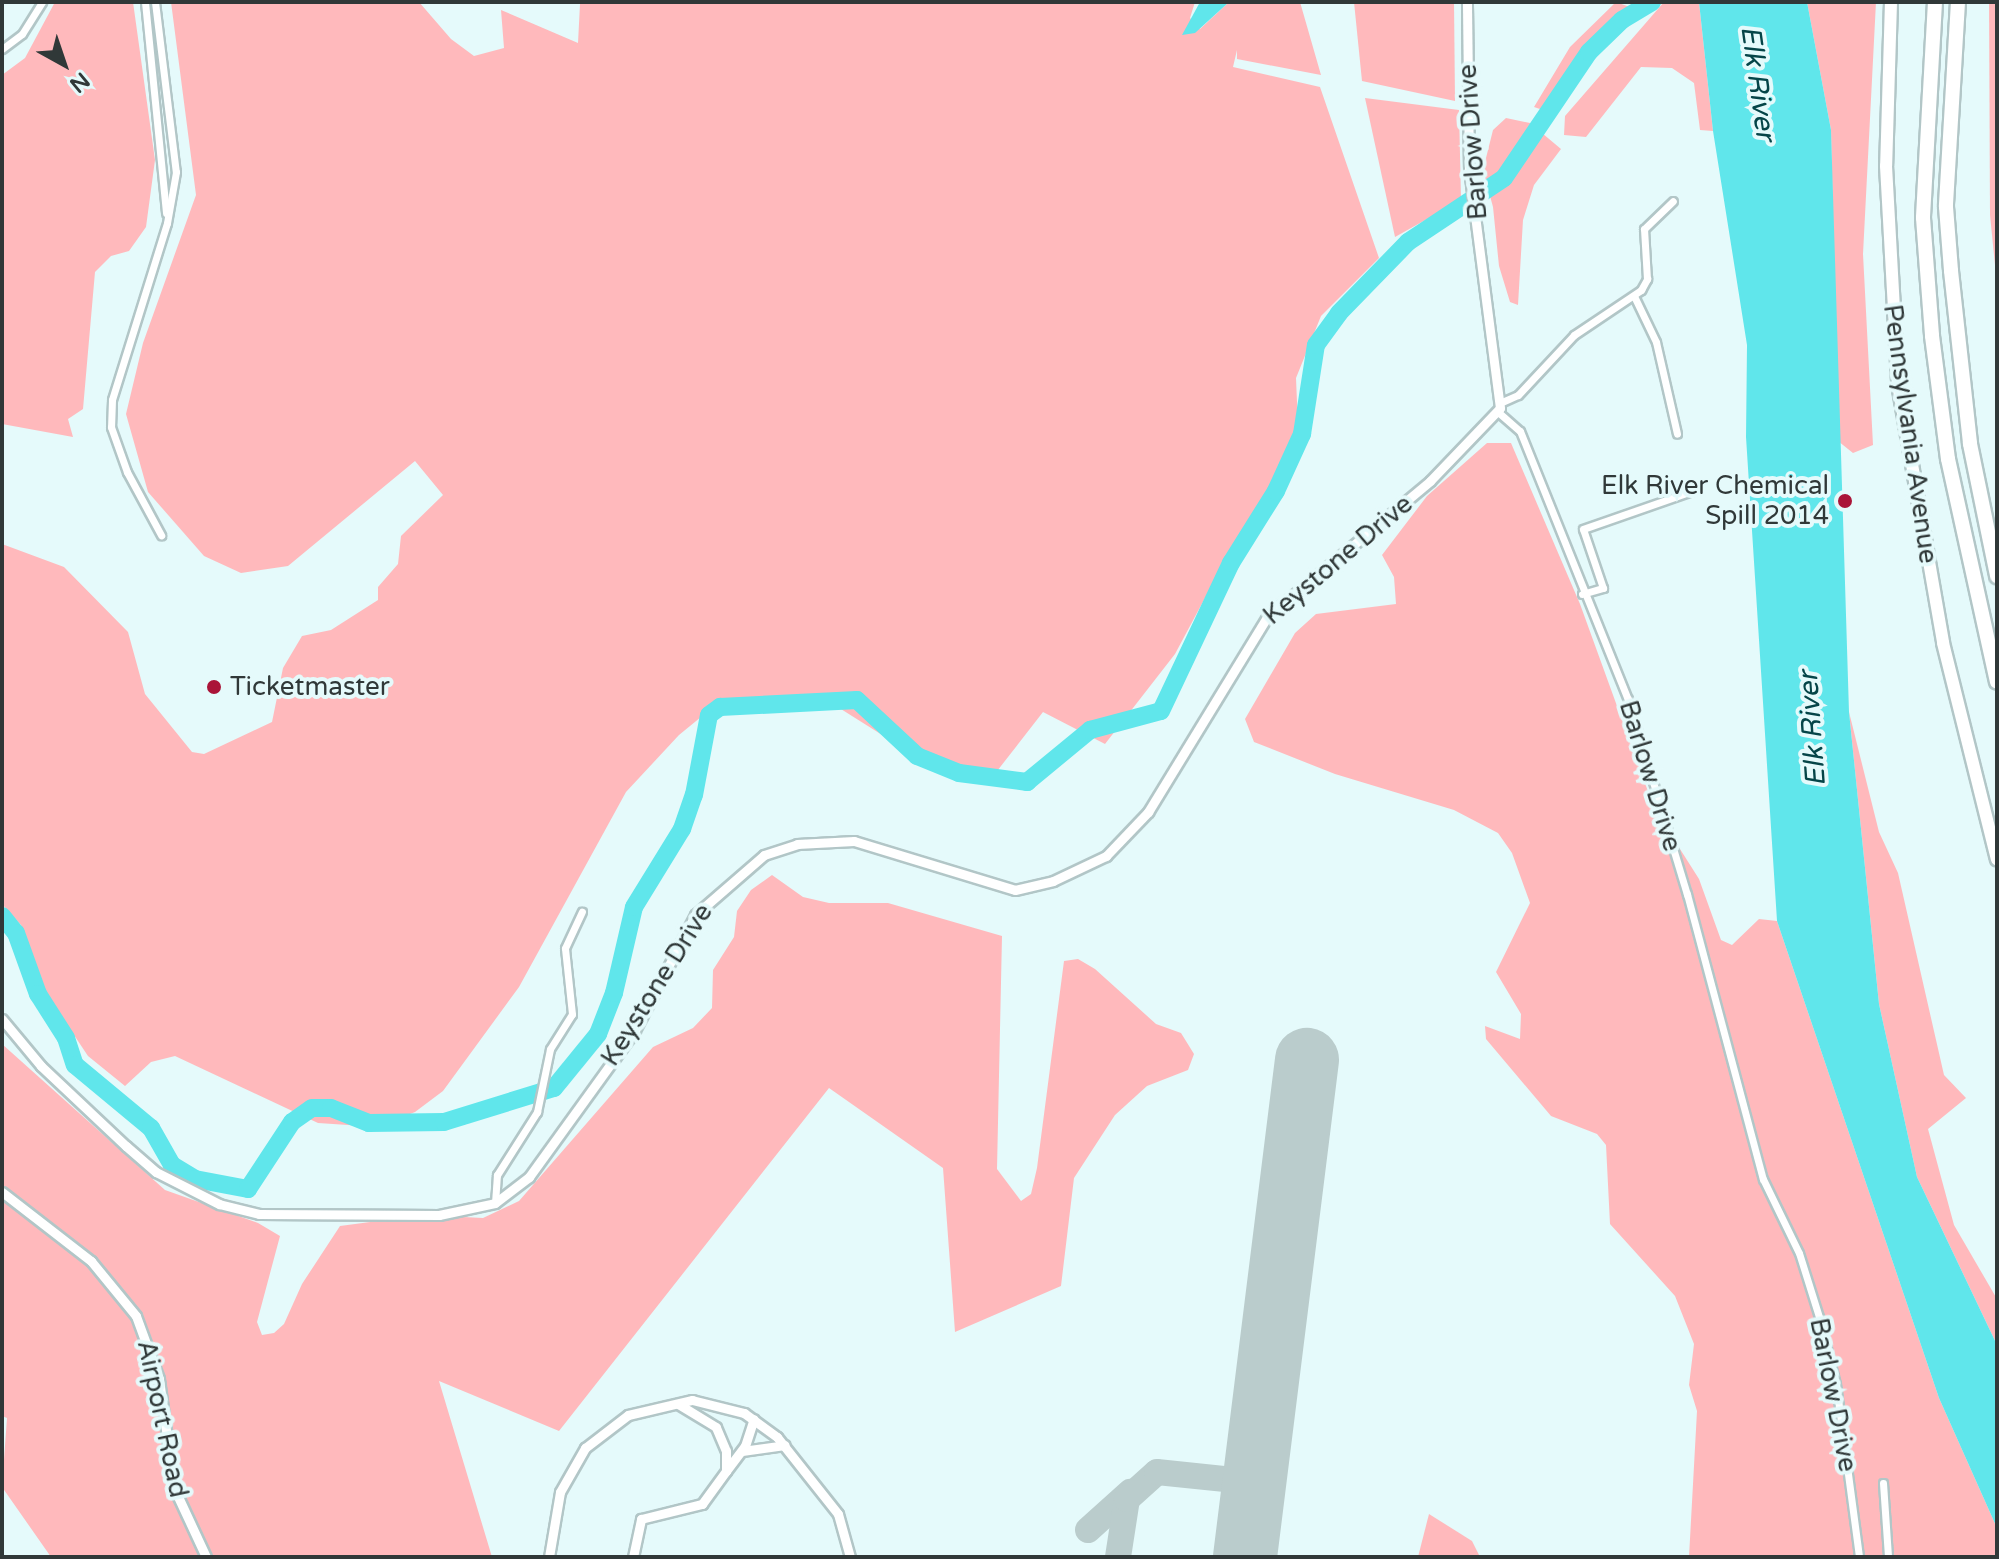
<!DOCTYPE html>
<html>
<head>
<meta charset="utf-8">
<style>
  body { margin:0 }
  #map { position:relative; width:1999px; height:1559px; overflow:hidden; background:#e5fafb; font-family:"Varela Round",sans-serif }
  div>[style] { position:absolute }
  [style*='--x'] { left:calc(var(--x)*1px); top:calc(var(--y)*1px); width:calc(var(--w)*1px); rotate:calc(var(--a)*1deg) }
  .green>* { inset:0; background:#ffb9bc }
  .water>* { inset:0; background:#60e6eb }
  .river>* { height:18px; margin:-9px; padding:0 9px; transform-origin:9px; border-radius:9px; background:#60e6eb }
  .taxiway>* { height:26px; margin:-13px; padding:0 13px; transform-origin:13px; border-radius:13px; background:#bacccc }
  .runway>* { height:64px; margin:-32px; padding:0 32px; transform-origin:32px; border-radius:32px; background:#bacccc }
  .roads { filter:drop-shadow(2px 0 #b2c6c7) drop-shadow(-2px 0 #b2c6c7) drop-shadow(0 2px #b2c6c7) drop-shadow(0 -2px #b2c6c7) }
  .minor>* { height:7px; margin:-3.5px; padding:0 3.5px; transform-origin:3.5px; border-radius:3.5px; background:#fff }
  .tertiary>* { height:9px; margin:-4.5px; padding:0 4.5px; transform-origin:4.5px; border-radius:4.5px; background:#fff }
  .primary>* { height:12px; margin:-6px; padding:0 6px; transform-origin:6px; border-radius:6px; background:#fff }
  .motorway>* { height:14px; margin:-7px; padding:0 7px; transform-origin:7px; border-radius:7px; background:#fff }
  .dots>* { width:22px; height:22px; translate:-50% -50%; box-sizing:border-box; border:4px solid #e5fafb; border-radius:50% }
  span { translate:-50% -50%; white-space:nowrap; text-align:center; line-height:1.15; -webkit-text-stroke:8px #e5fafb; paint-order:stroke }
  .street-label { font-size:26px; color:#303838 }
  .poi-label { font-size:26px; color:#303838 }
  .right { translate:-100% -50%; text-align:right }
  .left { translate:0 -50%; text-align:left }
  .water-label { font-size:28px; color:#054548; font-style:italic }
  .frame { position:absolute; inset:0; border:4px solid #303838; pointer-events:none }
  .north { position:absolute; left:24px; top:24px; width:80px; height:80px; -webkit-text-stroke:6px #e5fafb; paint-order:stroke; rotate:140deg; font-size:22px; font-weight:700; line-height:32px; text-align:center; color:#303838 }
  .north::after { content:''; display:block; margin:auto; width:28px; height:36px; background:#303838; clip-path:polygon(50% 0,100% 100%,50% 72%,0 100%) }
</style>
</head>
<body>
<div id="map">
  <div class="green">
    <i style="clip-path:polygon(55px 2px,133px 2px,155px 160px,146px 227px,129px 251px,111px 256px,95px 272px,83px 409px,68px 419px,73px 437px,2px 424px,2px 75px,25px 58px)"></i>
    <i style="clip-path:polygon(171px 2px,419px 2px,451px 39px,474px 56px,504px 48px,501px 10px,578px 43px,580px 4px,541px 2px,1195px 2px,1190px 18px,1200px 29px,1229px 2px,1300px 2px,1321px 75px,1237px 59px,1237px 50px,1233px 67px,1320px 87px,1379px 258px,1321px 316px,1296px 378px,1298px 426px,1281px 475px,1221px 568px,1175px 654px,1105px 744px,1043px 712px,994px 775px,933px 767px,825px 699px,778px 698px,712px 708px,679px 735px,626px 792px,519px 987px,443px 1091px,415px 1112px,378px 1127px,318px 1123px,175px 1056px,151px 1062px,125px 1086px,88px 1056px,34px 975px,21px 925px,2px 904px,2px 544px,64px 567px,128px 632px,145px 694px,192px 752px,204px 754px,272px 722px,283px 668px,302px 636px,331px 630px,378px 600px,378px 587px,398px 564px,401px 536px,443px 495px,415px 461px,288px 566px,241px 573px,204px 556px,148px 492px,126px 414px,143px 343px,196px 195px)"></i>
    <i style="clip-path:polygon(1354px 2px,1454px 2px,1455px 101px,1362px 81px)"></i>
    <i style="clip-path:polygon(1616px 2px,1635px 9px,1595px 39px,1549px 112px,1534px 107px,1570px 47px)"></i>
    <i style="clip-path:polygon(1664px 2px,1699px 2px,1713px 131px,1700px 130px,1694px 83px,1672px 68px,1641px 67px,1586px 137px,1564px 135px,1565px 116px)"></i>
    <i style="clip-path:polygon(1807px 2px,1876px 2px,1863px 254px,1873px 445px,1853px 453px,1838px 441px,1831px 130px)"></i>
    <i style="clip-path:polygon(1989px 2px,1997px 2px,1997px 285px,1990px 215px)"></i>
    <i style="clip-path:polygon(1365px 98px,1459px 110px,1461px 200px,1395px 237px)"></i>
    <i style="clip-path:polygon(1506px 118px,1530px 123px,1561px 149px,1534px 185px,1523px 220px,1518px 305px,1510px 302px,1499px 266px,1493px 207px,1483px 170px,1493px 130px)"></i>
    <i style="clip-path:polygon(1487px 443px,1511px 443px,1580px 604px,1654px 808px,1699px 879px,1721px 940px,1732px 945px,1759px 919px,1777px 921px,1939px 1398px,1997px 1528px,1997px 1557px,1689px 1557px,1697px 1411px,1689px 1385px,1694px 1344px,1675px 1296px,1610px 1224px,1606px 1145px,1597px 1134px,1551px 1116px,1486px 1039px,1485px 1026px,1520px 1039px,1521px 1014px,1496px 972px,1530px 903px,1512px 853px,1498px 833px,1454px 810px,1335px 774px,1254px 742px,1245px 719px,1295px 633px,1316px 614px,1396px 604px,1394px 577px,1382px 555px,1427px 496px)"></i>
    <i style="clip-path:polygon(1849px 712px,1879px 832px,1898px 873px,1944px 1075px,1966px 1098px,1928px 1129px,1954px 1225px,1997px 1299px,1997px 1345px,1917px 1177px,1879px 1004px)"></i>
    <i style="clip-path:polygon(772px 875px,803px 897px,829px 903px,888px 903px,1002px 936px,997px 1169px,1021px 1201px,1031px 1194px,1037px 1168px,1064px 961px,1078px 959px,1095px 969px,1156px 1024px,1181px 1033px,1194px 1054px,1188px 1070px,1147px 1086px,1115px 1115px,1074px 1178px,1061px 1286px,955px 1332px,943px 1168px,829px 1088px,559px 1431px,439px 1381px,492px 1557px,51px 1557px,2px 1487px,7px 1418px,2px 1416px,2px 1044px,165px 1190px,258px 1223px,280px 1236px,257px 1322px,262px 1335px,274px 1333px,284px 1324px,302px 1284px,340px 1226px,423px 1215px,483px 1218px,519px 1201px,653px 1047px,693px 1028px,712px 1008px,713px 970px,734px 937px,737px 911px,751px 890px)"></i>
    <i style="clip-path:polygon(1429px 1514px,1472px 1541px,1480px 1557px,1418px 1557px)"></i>
  </div>
  <div class="water">
    <i style="clip-path:polygon(1200px 2px,1229px 2px,1195px 33px,1182px 35px)"></i>
    <i style="clip-path:polygon(1699px 2px,1807px 2px,1831px 130px,1849px 712px,1879px 1004px,1917px 1177px,1997px 1345px,1997px 1528px,1939px 1398px,1777px 921px,1746px 437px,1747px 345px,1713px 131px)"></i>
  </div>
  <div class="river">
    <i style="--x:2;--y:916;--w:22;--a:51"></i>
    <i style="--x:16;--y:933;--w:65;--a:70.2"></i>
    <i style="--x:38;--y:994;--w:52;--a:57.5"></i>
    <i style="--x:66;--y:1038;--w:28;--a:72"></i>
    <i style="--x:75;--y:1065;--w:99;--a:39.7"></i>
    <i style="--x:151;--y:1128;--w:43;--a:60.4"></i>
    <i style="--x:172;--y:1165;--w:27;--a:31"></i>
    <i style="--x:195;--y:1179;--w:54;--a:10.7"></i>
    <i style="--x:248;--y:1189;--w:80;--a:-56.7"></i>
    <i style="--x:292;--y:1122;--w:24;--a:-35"></i>
    <i style="--x:312;--y:1108;--w:19;--a:0"></i>
    <i style="--x:331;--y:1108;--w:41;--a:21.5"></i>
    <i style="--x:369;--y:1123;--w:75;--a:-0.8"></i>
    <i style="--x:444;--y:1122;--w:115;--a:-17.2"></i>
    <i style="--x:554;--y:1088;--w:70;--a:-50.8"></i>
    <i style="--x:598;--y:1034;--w:44;--a:-68.7"></i>
    <i style="--x:614;--y:993;--w:88;--a:-76.9"></i>
    <i style="--x:634;--y:907;--w:92;--a:-58.4"></i>
    <i style="--x:682;--y:829;--w:36;--a:-71"></i>
    <i style="--x:694;--y:795;--w:81;--a:-79.4"></i>
    <i style="--x:709;--y:715;--w:14;--a:-36"></i>
    <i style="--x:720;--y:707;--w:137;--a:-2.9"></i>
    <i style="--x:857;--y:700;--w:82;--a:43"></i>
    <i style="--x:917;--y:756;--w:45;--a:22"></i>
    <i style="--x:959;--y:773;--w:69;--a:7.5"></i>
    <i style="--x:1027;--y:782;--w:82;--a:-39.5"></i>
    <i style="--x:1090;--y:730;--w:73;--a:-15"></i>
    <i style="--x:1161;--y:711;--w:164;--a:-64.7"></i>
    <i style="--x:1231;--y:563;--w:85;--a:-58"></i>
    <i style="--x:1276;--y:491;--w:63;--a:-65.5"></i>
    <i style="--x:1302;--y:434;--w:90;--a:-81.1"></i>
    <i style="--x:1316;--y:345;--w:39;--a:-54"></i>
    <i style="--x:1339;--y:313;--w:99;--a:-45.8"></i>
    <i style="--x:1408;--y:242;--w:115;--a:-33.7"></i>
    <i style="--x:1504;--y:178;--w:152;--a:-56"></i>
    <i style="--x:1589;--y:52;--w:46;--a:-44.1"></i>
    <i style="--x:1622;--y:20;--w:35;--a:-31"></i>
  </div>
  <div class="taxiway">
    <i style="--x:1088;--y:1530;--w:57;--a:-42.1"></i>
    <i style="--x:1118;--y:1557;--w:59;--a:-81.2"></i>
    <i style="--x:1127;--y:1499;--w:40;--a:-42"></i>
    <i style="--x:1157;--y:1472;--w:98;--a:5.9"></i>
  </div>
  <div class="runway">
    <i style="--x:1245;--y:1557;--w:501;--a:-82.89"></i>
  </div>
  <div class="roads">
    <div class="minor">
      <i style="--x:145;--y:2;--w:212;--a:84.3"></i>
      <i style="--x:155;--y:2;--w:171;--a:83"></i>
      <i style="--x:176;--y:172;--w:52;--a:100"></i>
      <i style="--x:167;--y:223;--w:185;--a:107.3"></i>
      <i style="--x:112;--y:400;--w:27;--a:92"></i>
      <i style="--x:111;--y:427;--w:48;--a:70.4"></i>
      <i style="--x:127;--y:472;--w:72;--a:61.6"></i>
      <i style="--x:2;--y:49;--w:25;--a:-37"></i>
      <i style="--x:22;--y:34;--w:38;--a:-58"></i>
      <i style="--x:1634;--y:296;--w:51;--a:64.4"></i>
      <i style="--x:1656;--y:342;--w:94;--a:77.1"></i>
      <i style="--x:1502;--y:402;--w:17;--a:-24"></i>
      <i style="--x:1518;--y:395;--w:82;--a:-47"></i>
      <i style="--x:1574;--y:335;--w:81;--a:-33.9"></i>
      <i style="--x:1641;--y:290;--w:13;--a:-61"></i>
      <i style="--x:1647;--y:279;--w:50;--a:-93.4"></i>
      <i style="--x:1644;--y:229;--w:40;--a:-44"></i>
      <i style="--x:1498;--y:412;--w:29;--a:41"></i>
      <i style="--x:1520;--y:431;--w:289;--a:68.1"></i>
      <i style="--x:1628;--y:699;--w:204;--a:73.2"></i>
      <i style="--x:1687;--y:894;--w:295;--a:75.1"></i>
      <i style="--x:1763;--y:1179;--w:82;--a:64.1"></i>
      <i style="--x:1799;--y:1253;--w:67;--a:72.6"></i>
      <i style="--x:1819;--y:1317;--w:69;--a:75.8"></i>
      <i style="--x:1836;--y:1384;--w:175;--a:82.4"></i>
      <i style="--x:1582;--y:594;--w:22;--a:-16"></i>
      <i style="--x:1603;--y:588;--w:62;--a:-108.7"></i>
      <i style="--x:1583;--y:529;--w:115;--a:-19.2"></i>
      <i style="--x:495;--y:1203;--w:28;--a:-86"></i>
      <i style="--x:497;--y:1175;--w:75;--a:-57.6"></i>
      <i style="--x:537;--y:1112;--w:64;--a:-78.3"></i>
      <i style="--x:550;--y:1049;--w:41;--a:-57.8"></i>
      <i style="--x:572;--y:1014;--w:66;--a:-96.1"></i>
      <i style="--x:565;--y:948;--w:40;--a:-65"></i>
      <i style="--x:1883;--y:1483;--w:74;--a:86.1"></i>
    </div>
    <div class="tertiary">
      <i style="--x:2;--y:1019;--w:61;--a:50.3"></i>
      <i style="--x:41;--y:1066;--w:117;--a:43.3"></i>
      <i style="--x:126;--y:1146;--w:40;--a:41"></i>
      <i style="--x:156;--y:1172;--w:71;--a:26.9"></i>
      <i style="--x:219;--y:1204;--w:41;--a:14"></i>
      <i style="--x:259;--y:1214;--w:180;--a:0.3"></i>
      <i style="--x:439;--y:1215;--w:57;--a:-12.1"></i>
      <i style="--x:495;--y:1203;--w:43;--a:-37.4"></i>
      <i style="--x:529;--y:1177;--w:181;--a:-54.2"></i>
      <i style="--x:635;--y:1030;--w:130;--a:-62.4"></i>
      <i style="--x:695;--y:915;--w:91;--a:-41"></i>
      <i style="--x:764;--y:855;--w:35;--a:-18"></i>
      <i style="--x:797;--y:844;--w:57;--a:-3"></i>
      <i style="--x:854;--y:841;--w:168;--a:16.9"></i>
      <i style="--x:1015;--y:890;--w:39;--a:-13"></i>
      <i style="--x:1053;--y:881;--w:59;--a:-25.3"></i>
      <i style="--x:1106;--y:856;--w:61;--a:-46.3"></i>
      <i style="--x:1148;--y:812;--w:228;--a:-58.6"></i>
      <i style="--x:1267;--y:617;--w:212;--a:-39.8"></i>
      <i style="--x:1430;--y:481;--w:101;--a:-46.2"></i>
      <i style="--x:1500;--y:408;--w:241;--a:-97.4"></i>
      <i style="--x:1469;--y:169;--w:167;--a:-90.7"></i>
      <i style="--x:2;--y:1192;--w:113;--a:37.8"></i>
      <i style="--x:91;--y:1261;--w:71;--a:50.7"></i>
      <i style="--x:136;--y:1316;--w:67;--a:69.9"></i>
      <i style="--x:159;--y:1379;--w:110;--a:82.2"></i>
      <i style="--x:174;--y:1488;--w:76;--a:65.1"></i>
      <i style="--x:742;--y:1451;--w:43;--a:-7.9"></i>
      <i style="--x:726;--y:1471;--w:31;--a:-53"></i>
      <i style="--x:745;--y:1446;--w:28;--a:-72"></i>
      <i style="--x:549;--y:1557;--w:66;--a:-80.4"></i>
      <i style="--x:560;--y:1492;--w:51;--a:-60.4"></i>
      <i style="--x:585;--y:1448;--w:54;--a:-37.5"></i>
      <i style="--x:628;--y:1415;--w:66;--a:-13.2"></i>
      <i style="--x:692;--y:1400;--w:54;--a:14"></i>
      <i style="--x:744;--y:1413;--w:41;--a:36"></i>
      <i style="--x:777;--y:1437;--w:98;--a:51.6"></i>
      <i style="--x:838;--y:1514;--w:45;--a:74.4"></i>
      <i style="--x:633;--y:1557;--w:39;--a:-78"></i>
      <i style="--x:641;--y:1519;--w:63;--a:-13.8"></i>
      <i style="--x:702;--y:1504;--w:41;--a:-54"></i>
      <i style="--x:726;--y:1471;--w:20;--a:-90"></i>
      <i style="--x:726;--y:1451;--w:26;--a:-113"></i>
      <i style="--x:716;--y:1427;--w:44;--a:-148.8"></i>
    </div>
    <div class="primary">
      <i style="--x:1891;--y:2;--w:164;--a:91.7"></i>
      <i style="--x:1886;--y:166;--w:218;--a:86.8"></i>
      <i style="--x:1898;--y:384;--w:263;--a:80.1"></i>
      <i style="--x:1943;--y:643;--w:223;--a:76"></i>
    </div>
    <div class="motorway">
      <i style="--x:1935;--y:2;--w:216;--a:93.2"></i>
      <i style="--x:1923;--y:218;--w:118;--a:85.6"></i>
      <i style="--x:1932;--y:336;--w:124;--a:82.6"></i>
      <i style="--x:1948;--y:459;--w:228;--a:77.6"></i>
      <i style="--x:1958;--y:2;--w:205;--a:93.4"></i>
      <i style="--x:1946;--y:207;--w:64;--a:85.5"></i>
      <i style="--x:1951;--y:271;--w:174;--a:83.7"></i>
      <i style="--x:1970;--y:444;--w:135;--a:78.4"></i>
    </div>
  </div>
  <div class="dots">
    <i style="left:1845px;top:501px;background:#aa1438"></i>
    <i style="left:214px;top:687px;background:#aa1438"></i>
  </div>
  <div class="street-label">
    <span style="left:1473px;top:142px;rotate:-94deg">Barlow Drive</span>
    <span style="left:1910px;top:434px;rotate:82deg">Pennsylvania Avenue</span>
    <span style="left:1338px;top:560px;rotate:-40deg">Keystone Drive</span>
    <span style="left:1650px;top:776px;rotate:73deg">Barlow Drive</span>
    <span style="left:657px;top:985px;rotate:-58deg">Keystone Drive</span>
    <span style="left:1833px;top:1395px;rotate:79deg">Barlow Drive</span>
    <span style="left:162px;top:1419px;rotate:78deg">Airport Road</span>
  </div>
  <div class="poi-label">
    <span class="right" style="left:1829px;top:501px">Elk River Chemical<br>Spill 2014</span>
    <span class="left" style="left:230px;top:687px">Ticketmaster</span>
  </div>
  <div class="water-label">
    <span style="left:1758px;top:83px;rotate:82deg">Elk River</span>
    <span style="left:1812px;top:729px;rotate:-94deg">Elk River</span>
  </div>
  <div class="frame"></div>
  <div class="north">N</div>
</div>
</body>
</html>
